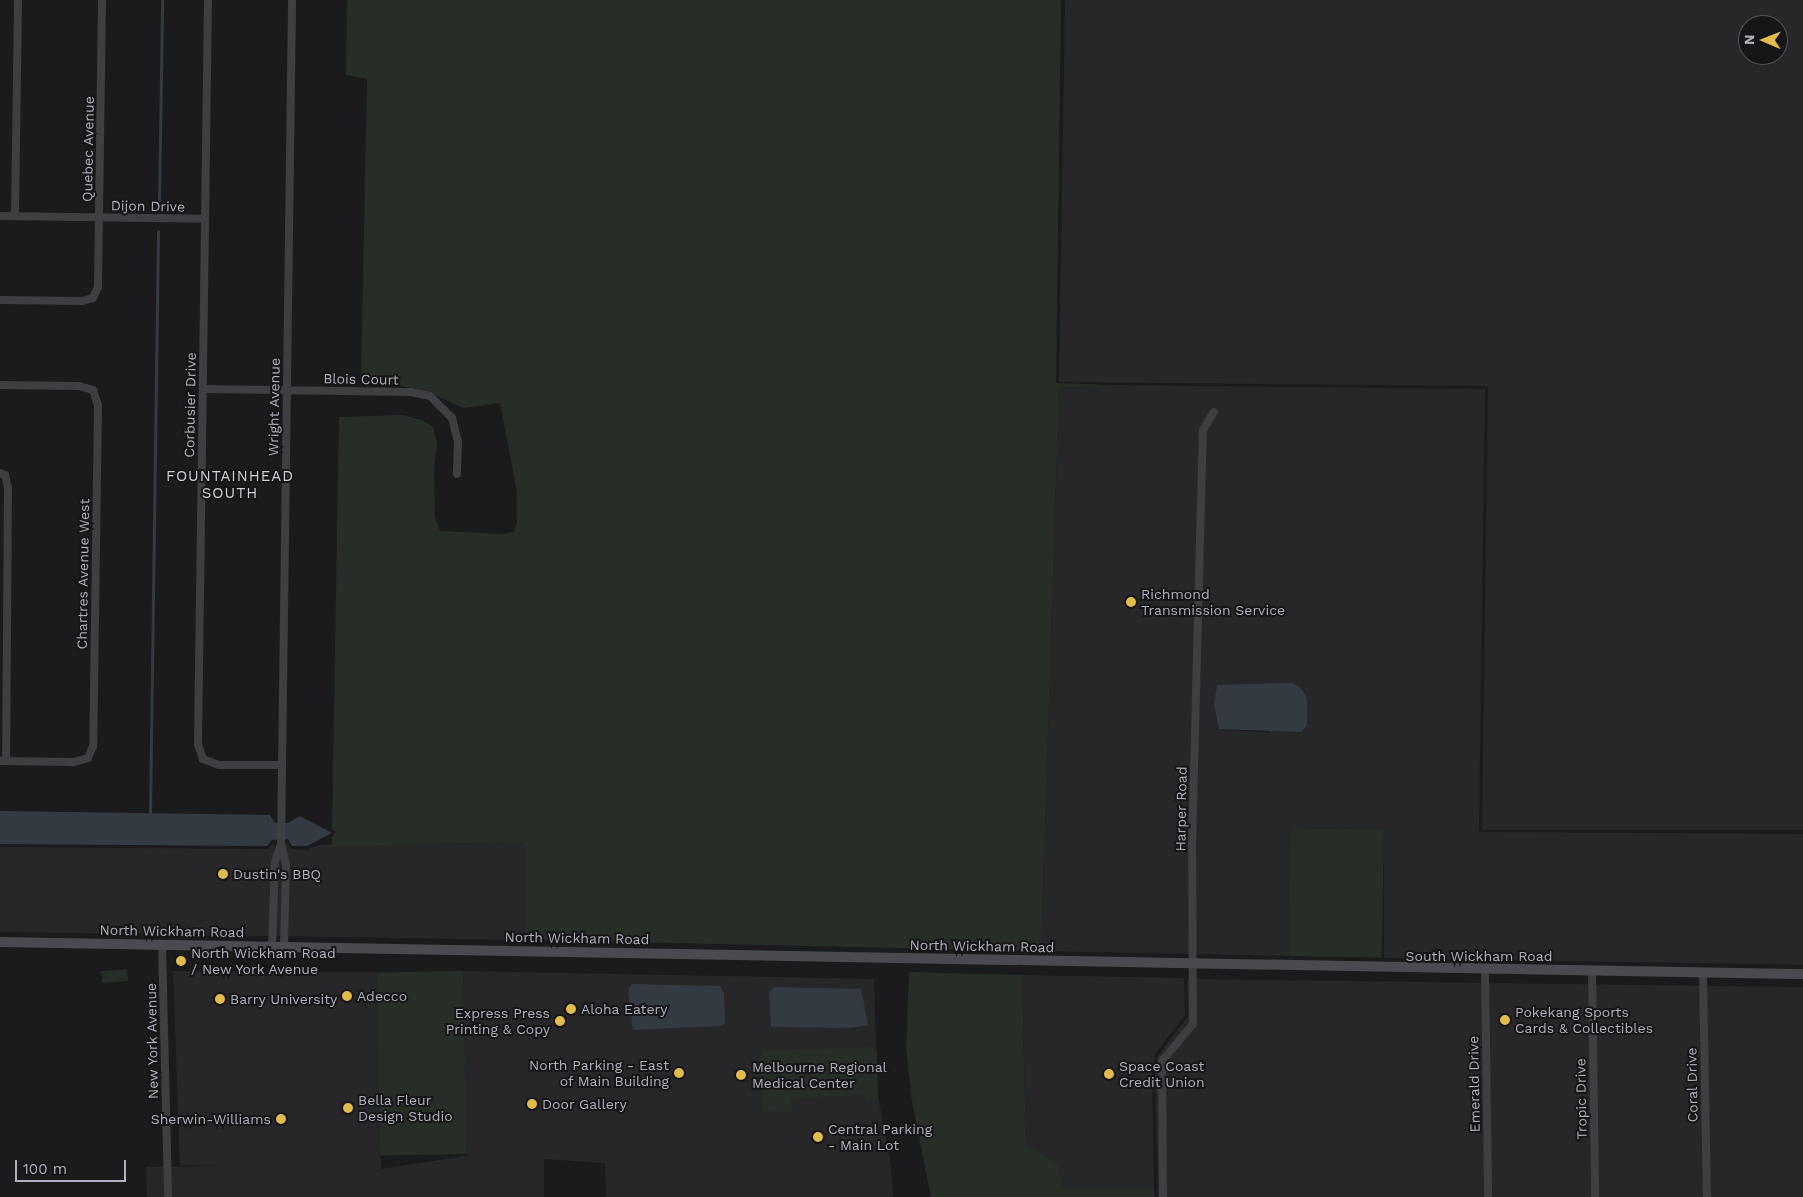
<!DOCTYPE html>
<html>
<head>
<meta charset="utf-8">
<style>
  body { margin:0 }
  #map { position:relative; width:1803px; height:1197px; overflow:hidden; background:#1b1b1d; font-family:"Work Sans",sans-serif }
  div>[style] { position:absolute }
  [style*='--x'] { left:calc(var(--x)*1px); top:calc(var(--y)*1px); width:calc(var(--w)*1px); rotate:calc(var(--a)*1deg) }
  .built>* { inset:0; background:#272729 }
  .green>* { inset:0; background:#272e28; transform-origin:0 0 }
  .water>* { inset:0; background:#343a42 }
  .stream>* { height:2.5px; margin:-1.25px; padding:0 1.25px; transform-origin:1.25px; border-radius:1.25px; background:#343a42 }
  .street>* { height:8px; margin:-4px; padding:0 4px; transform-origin:4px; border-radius:4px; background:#3e3e43 }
  .secondary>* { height:10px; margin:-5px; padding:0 5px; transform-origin:5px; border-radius:5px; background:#4a4b51 }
  .dots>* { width:14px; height:14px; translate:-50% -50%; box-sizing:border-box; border:2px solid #161618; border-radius:50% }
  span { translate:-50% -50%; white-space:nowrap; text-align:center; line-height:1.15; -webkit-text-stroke:4px #161618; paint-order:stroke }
  .street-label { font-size:14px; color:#aeb1bb }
  .poi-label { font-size:14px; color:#aeb1bb }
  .left { translate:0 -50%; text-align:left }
  .right { translate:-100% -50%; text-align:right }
  .neighbourhood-label { font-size:15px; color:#cfd1d7; letter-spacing:1px }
  .north { position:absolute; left:1738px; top:15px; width:50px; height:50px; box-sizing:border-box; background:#161618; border:1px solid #535459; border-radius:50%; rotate:271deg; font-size:14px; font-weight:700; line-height:20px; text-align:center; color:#aeb1bb }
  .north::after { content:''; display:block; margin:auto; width:18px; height:22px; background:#e1bb4e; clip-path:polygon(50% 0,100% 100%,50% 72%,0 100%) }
  .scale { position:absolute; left:15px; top:1160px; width:111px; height:22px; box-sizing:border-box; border:2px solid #aeb1bb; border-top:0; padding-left:6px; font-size:15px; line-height:18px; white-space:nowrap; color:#aeb1bb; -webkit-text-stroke:4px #161618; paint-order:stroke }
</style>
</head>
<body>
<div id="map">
  <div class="built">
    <i style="clip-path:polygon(evenodd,1065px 0,1803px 0,1803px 830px,1482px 830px,1488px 386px,1059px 382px,1065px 0,1748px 25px,1778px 25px,1778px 55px,1748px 55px,1748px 25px)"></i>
    <i style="clip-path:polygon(evenodd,1114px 385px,1485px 389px,1479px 832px,1803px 834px,1803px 965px,1384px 958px,1384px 830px,1291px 828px,1291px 956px,1041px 951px,1059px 388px,1114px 385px,1215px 697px,1272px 733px,1220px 729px,1214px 705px,1215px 697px)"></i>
    <i style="clip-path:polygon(286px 842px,291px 849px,307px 850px,317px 845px,526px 842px,525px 940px,0 932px,0 847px,267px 849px,274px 843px,276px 848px,285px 848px)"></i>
    <i style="clip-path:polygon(173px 971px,377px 972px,381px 1169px,472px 1155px,465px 1154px,463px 971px,874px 979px,878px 1097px,891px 1165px,893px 1197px,606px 1197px,605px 1163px,544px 1159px,544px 1197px,147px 1197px,146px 1167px,219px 1166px,180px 1165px)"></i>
    <i style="clip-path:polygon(1022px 975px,1184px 978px,1185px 1015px,1155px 1054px,1152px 1073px,1154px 1188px,1062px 1188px,1026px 1145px)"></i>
    <i style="clip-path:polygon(1187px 979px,1803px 987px,1803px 1197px,1158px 1197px,1155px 1074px,1158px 1056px,1188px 1016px)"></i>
  </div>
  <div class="green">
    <i style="clip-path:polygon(347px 0,1061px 0,1056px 383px,1114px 385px,1059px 388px,1041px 951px,525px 940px,525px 842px,332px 846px,332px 837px,336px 832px,332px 829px,339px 417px,402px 415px,422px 420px,433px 427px,437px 443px,434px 470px,435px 517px,440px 531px,503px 534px,514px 532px,517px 522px,517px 492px,500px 403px,463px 408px,423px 390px,375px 381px,361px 381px,367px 79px,346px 75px)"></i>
    <i style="left:1291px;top:828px;width:93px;height:128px;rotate:1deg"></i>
    <i style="left:127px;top:969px;width:12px;height:26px;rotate:85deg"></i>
    <i style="left:463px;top:971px;width:183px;height:86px;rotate:89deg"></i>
    <i style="clip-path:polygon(909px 972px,1022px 975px,1026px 1145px,1058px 1164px,1062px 1188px,1154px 1188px,1154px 1197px,931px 1197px,912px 1101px,906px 1048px)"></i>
    <i style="clip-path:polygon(872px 1047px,877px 1053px,878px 1097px,871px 1101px,865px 1101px,864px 1095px,791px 1098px,792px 1112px,763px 1111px,761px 1051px)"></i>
  </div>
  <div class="water">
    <i style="clip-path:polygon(1292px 683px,1300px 687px,1307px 698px,1307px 726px,1301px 732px,1219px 729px,1214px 705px,1217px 685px)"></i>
    <i style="clip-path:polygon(0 811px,270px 815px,275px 823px,288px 823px,300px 816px,332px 833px,307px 846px,292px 846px,288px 839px,272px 840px,267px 846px,0 844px)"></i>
    <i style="clip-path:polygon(632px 984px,720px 986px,724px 994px,725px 1023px,720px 1026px,633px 1030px,628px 990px)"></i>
    <i style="clip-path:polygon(774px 987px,861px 989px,868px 1025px,851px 1028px,771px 1027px,769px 993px)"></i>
  </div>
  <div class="stream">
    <i style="--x:159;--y:202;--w:202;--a:-89.1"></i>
    <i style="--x:150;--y:814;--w:582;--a:-89.21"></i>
  </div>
  <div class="street">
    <i style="--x:208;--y:0;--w:744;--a:90.77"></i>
    <i style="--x:198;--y:744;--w:16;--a:72"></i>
    <i style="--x:203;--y:759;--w:17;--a:21"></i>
    <i style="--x:219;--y:765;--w:63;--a:0"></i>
    <i style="--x:0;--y:216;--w:205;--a:0.8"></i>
    <i style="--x:15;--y:216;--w:216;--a:-89.2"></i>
    <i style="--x:0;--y:300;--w:82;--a:0.7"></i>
    <i style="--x:82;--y:301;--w:11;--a:-15"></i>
    <i style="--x:93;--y:298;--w:12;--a:-66"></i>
    <i style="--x:98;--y:287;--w:287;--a:-89.2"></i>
    <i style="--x:0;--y:385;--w:79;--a:0.7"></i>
    <i style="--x:79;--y:386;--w:15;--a:16"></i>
    <i style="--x:93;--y:390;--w:16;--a:72"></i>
    <i style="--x:98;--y:405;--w:341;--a:90.8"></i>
    <i style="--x:93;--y:746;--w:13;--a:113"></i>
    <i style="--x:88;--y:758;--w:15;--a:164"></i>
    <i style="--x:74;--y:762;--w:74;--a:-179.2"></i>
    <i style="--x:203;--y:389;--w:208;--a:0.8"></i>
    <i style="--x:411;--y:392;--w:19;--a:12"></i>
    <i style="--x:430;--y:396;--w:31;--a:45"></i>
    <i style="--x:452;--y:418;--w:25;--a:76"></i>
    <i style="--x:458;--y:442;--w:32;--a:92"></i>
    <i style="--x:0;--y:473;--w:5;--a:22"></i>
    <i style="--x:5;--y:475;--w:13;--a:77"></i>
    <i style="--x:8;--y:488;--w:273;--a:90.4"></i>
    <i style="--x:162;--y:945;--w:252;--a:88.6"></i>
    <i style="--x:272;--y:947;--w:85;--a:-88"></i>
    <i style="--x:275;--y:862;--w:19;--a:-72"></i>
    <i style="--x:284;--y:947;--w:82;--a:-88.6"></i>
    <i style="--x:286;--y:865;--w:22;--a:-103"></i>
    <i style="--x:281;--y:844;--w:844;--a:-89.25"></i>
    <i style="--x:1485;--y:970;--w:227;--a:89.2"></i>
    <i style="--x:1592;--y:970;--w:227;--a:89.2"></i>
    <i style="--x:1703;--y:973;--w:224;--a:89"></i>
    <i style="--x:1163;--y:1197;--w:136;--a:-90.4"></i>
    <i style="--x:1162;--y:1061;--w:48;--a:-50"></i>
    <i style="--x:1193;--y:1024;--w:178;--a:-90.3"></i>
    <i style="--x:1192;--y:846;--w:416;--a:-88.5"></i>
    <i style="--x:1203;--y:430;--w:21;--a:-59"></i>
  </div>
  <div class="secondary">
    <i style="--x:0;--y:942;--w:1803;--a:1.02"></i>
  </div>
  <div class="dots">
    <i style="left:1131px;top:602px;background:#e1bb4e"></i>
    <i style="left:223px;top:874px;background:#e1bb4e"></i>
    <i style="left:181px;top:961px;background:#e1bb4e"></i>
    <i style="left:347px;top:996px;background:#e1bb4e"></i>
    <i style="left:220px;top:999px;background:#e1bb4e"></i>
    <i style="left:571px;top:1009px;background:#e1bb4e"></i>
    <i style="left:1505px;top:1020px;background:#e1bb4e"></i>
    <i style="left:560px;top:1021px;background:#e1bb4e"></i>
    <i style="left:679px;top:1073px;background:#e1bb4e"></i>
    <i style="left:1109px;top:1074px;background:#e1bb4e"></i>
    <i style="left:741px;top:1075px;background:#e1bb4e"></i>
    <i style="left:532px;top:1104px;background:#e1bb4e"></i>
    <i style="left:348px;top:1108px;background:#e1bb4e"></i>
    <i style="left:281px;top:1119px;background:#e1bb4e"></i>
    <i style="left:818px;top:1137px;background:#e1bb4e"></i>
  </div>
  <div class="street-label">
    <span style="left:88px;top:149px;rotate:-89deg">Quebec Avenue</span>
    <span style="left:148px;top:206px;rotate:1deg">Dijon Drive</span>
    <span style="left:361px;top:379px;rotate:1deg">Blois Court</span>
    <span style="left:190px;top:405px;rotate:-89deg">Corbusier Drive</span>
    <span style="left:274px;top:407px;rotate:-89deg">Wright Avenue</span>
    <span style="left:83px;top:574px;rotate:-89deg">Chartres Avenue West</span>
    <span style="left:1181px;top:809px;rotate:-89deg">Harper Road</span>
    <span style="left:172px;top:931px;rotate:1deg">North Wickham Road</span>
    <span style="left:577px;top:938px;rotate:1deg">North Wickham Road</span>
    <span style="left:982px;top:946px;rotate:1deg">North Wickham Road</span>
    <span style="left:1479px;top:956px">South Wickham Road</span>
    <span style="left:152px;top:1041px;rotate:-91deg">New York Avenue</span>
    <span style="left:1474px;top:1084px;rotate:-91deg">Emerald Drive</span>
    <span style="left:1692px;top:1085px;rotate:-91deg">Coral Drive</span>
    <span style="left:1581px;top:1099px;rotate:-91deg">Tropic Drive</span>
  </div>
  <div class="poi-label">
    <span class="left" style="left:1141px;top:602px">Richmond<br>Transmission Service</span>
    <span class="left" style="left:233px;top:874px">Dustin's BBQ</span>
    <span class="left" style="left:191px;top:961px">North Wickham Road<br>/ New York Avenue</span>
    <span class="left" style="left:357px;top:996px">Adecco</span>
    <span class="left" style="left:230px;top:999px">Barry University</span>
    <span class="left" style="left:581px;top:1009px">Aloha Eatery</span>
    <span class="left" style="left:1515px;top:1020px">Pokekang Sports<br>Cards &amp; Collectibles</span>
    <span class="right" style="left:550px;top:1021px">Express Press<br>Printing &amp; Copy</span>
    <span class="right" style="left:669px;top:1073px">North Parking - East<br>of Main Building</span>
    <span class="left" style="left:1119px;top:1074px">Space Coast<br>Credit Union</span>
    <span class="left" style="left:752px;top:1075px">Melbourne Regional<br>Medical Center</span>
    <span class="left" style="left:358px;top:1108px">Bella Fleur<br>Design Studio</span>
    <span class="left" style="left:542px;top:1104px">Door Gallery</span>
    <span class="right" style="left:271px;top:1119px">Sherwin-Williams</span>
    <span class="left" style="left:828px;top:1137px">Central Parking<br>- Main Lot</span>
  </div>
  <div class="neighbourhood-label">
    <span style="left:230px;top:485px">FOUNTAINHEAD<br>SOUTH</span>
  </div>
  <div class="north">N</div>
  <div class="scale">100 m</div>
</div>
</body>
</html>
